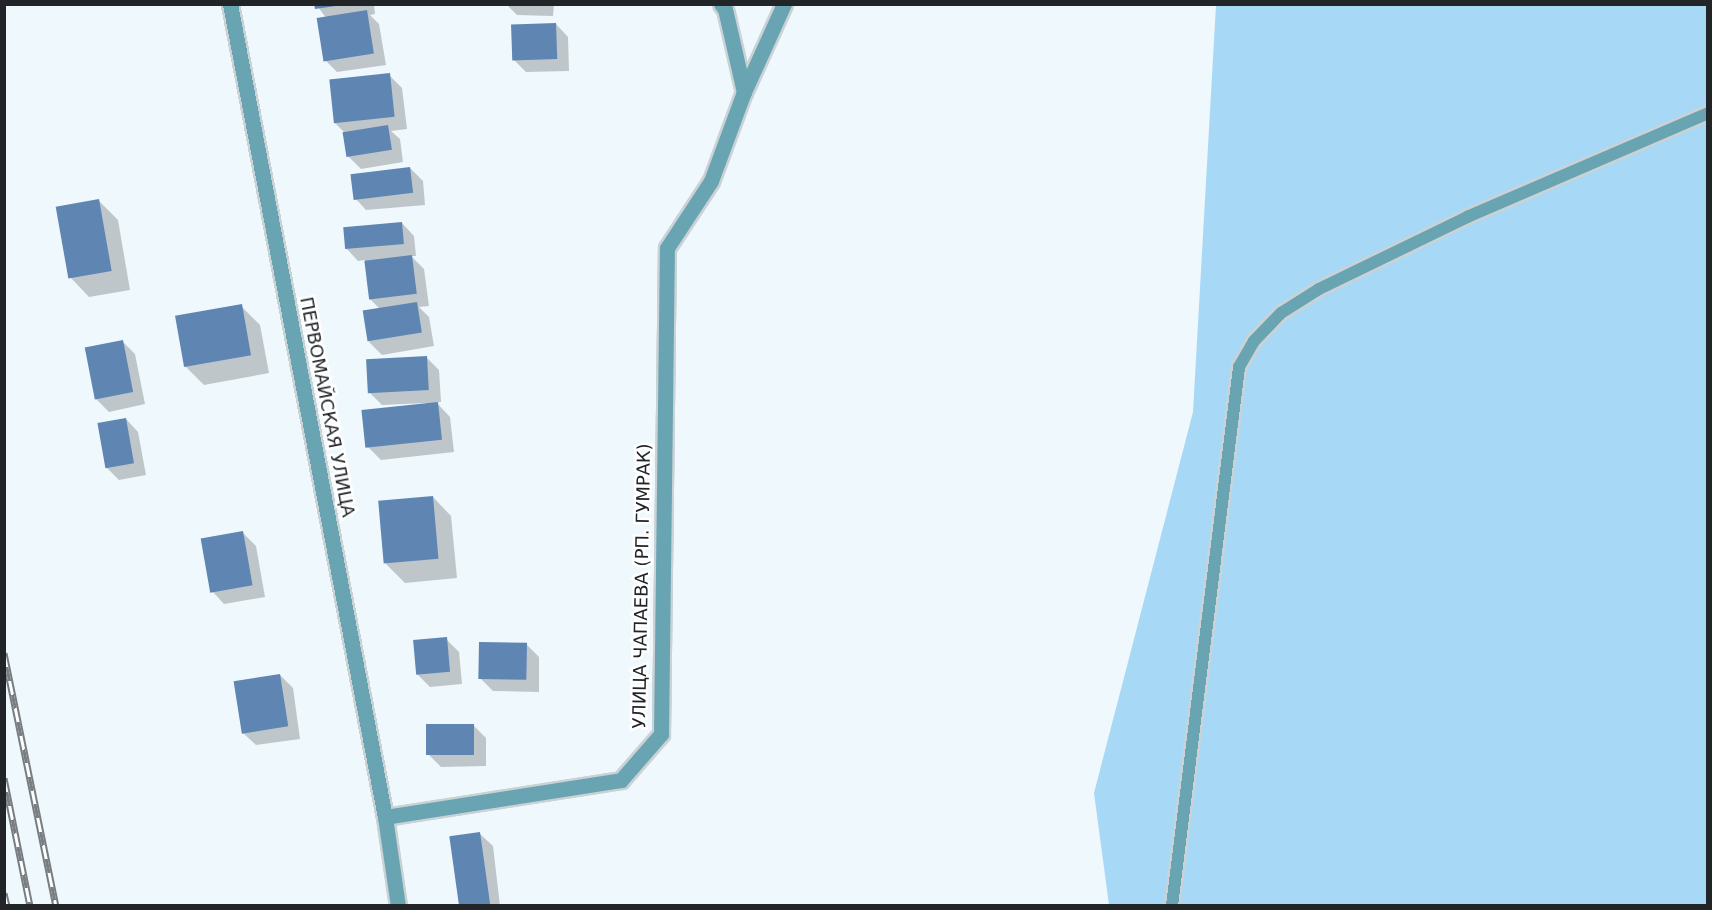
<!DOCTYPE html>
<html>
<head>
<meta charset="utf-8">
<style>
  body { margin:0 }
  #map { position:relative; width:1712px; height:910px; overflow:hidden; background:#eff8fd; font-family:"DejaVu Sans",sans-serif }
  div>[style] { position:absolute }
  [style*='--x'] { left:calc(var(--x)*1px); top:calc(var(--y)*1px); width:calc(var(--w)*1px); rotate:calc(var(--a)*1deg) }
  .green>* { inset:0; background:#a7d8f5 }
  .shadow>* { inset:0; background:#0003 }
  .building>* { inset:0; background:#5f85b3; transform-origin:0 0 }
  .roads { filter:drop-shadow(2px 0 #cad2d6) drop-shadow(-2px 0 #cad2d6) drop-shadow(0 2px #cad2d6) drop-shadow(0 -2px #cad2d6) }
  .service>* { height:12px; margin:-6px; padding:0 6px; transform-origin:6px; border-radius:6px; background:#69a4b2 }
  .minor>* { height:15px; margin:-7.5px; padding:0 7.5px; transform-origin:7.5px; border-radius:7.5px; background:#69a4b2 }
  .rail>* { height:7px; margin-top:-3.5px; transform-origin:0; background:repeating-linear-gradient(90deg,#fff 0 14px,#787d81 0 28px); box-sizing:border-box; border-block:2px solid #787d81 }
  span { translate:-50% -50%; white-space:nowrap; text-align:center; line-height:1.15; -webkit-text-stroke:5px #fff; paint-order:stroke }
  .street-label { font-size:18px; color:#222527 }
  .frame { position:absolute; inset:0; border:6px solid #222527; pointer-events:none }
</style>
</head>
<body>
<div id="map">
  <div class="green">
    <i style="clip-path:polygon(1216px 5px,1707px 5px,1707px 905px,1109px 905px,1094px 793px,1193px 412px)"></i>
  </div>
  <div class="shadow">
    <i style="clip-path:polygon(316px 4px,374px 4px,375px 14px,370px 15px,379px 24px,386px 65px,337px 72px,325px 60px,326px 18px)"></i>
    <i style="clip-path:polygon(506px 4px,554px 4px,553px 16px,517px 15px)"></i>
    <i style="clip-path:polygon(556px 24px,568px 37px,569px 71px,526px 72px,513px 59px)"></i>
    <i style="clip-path:polygon(389px 75px,402px 88px,407px 129px,391px 131px,400px 139px,403px 162px,361px 169px,348px 156px,344px 132px,335px 123px)"></i>
    <i style="clip-path:polygon(410px 168px,423px 181px,425px 205px,366px 210px,354px 197px)"></i>
    <i style="clip-path:polygon(99px 201px,118px 220px,130px 290px,89px 297px,71px 278px)"></i>
    <i style="clip-path:polygon(402px 223px,414px 236px,416px 256px,411px 256px,424px 269px,429px 306px,419px 307px,429px 317px,434px 346px,382px 355px,369px 342px,381px 310px,370px 299px,365px 260px,358px 261px,346px 248px)"></i>
    <i style="clip-path:polygon(241px 306px,260px 325px,269px 373px,204px 385px,185px 366px)"></i>
    <i style="clip-path:polygon(122px 341px,135px 354px,145px 404px,109px 412px,96px 399px)"></i>
    <i style="clip-path:polygon(426px 357px,439px 370px,441px 402px,436px 402px,450px 417px,454px 452px,381px 460px,368px 447px,426px 405px,426px 403px,382px 405px,369px 392px)"></i>
    <i style="clip-path:polygon(126px 419px,138px 432px,146px 475px,119px 480px,106px 467px)"></i>
    <i style="clip-path:polygon(433px 497px,451px 516px,457px 578px,405px 583px,386px 564px)"></i>
    <i style="clip-path:polygon(243px 533px,256px 546px,265px 597px,224px 604px,212px 591px)"></i>
    <i style="clip-path:polygon(446px 639px,459px 652px,462px 684px,430px 687px,418px 675px)"></i>
    <i style="clip-path:polygon(526px 644px,539px 657px,539px 692px,493px 691px,480px 678px)"></i>
    <i style="clip-path:polygon(280px 675px,293px 688px,300px 739px,256px 745px,243px 733px)"></i>
    <i style="clip-path:polygon(473px 725px,486px 738px,486px 766px,441px 767px,428px 754px)"></i>
    <i style="clip-path:polygon(480px 834px,493px 846px,500px 906px,459px 906px)"></i>
  </div>
  <div class="building">
    <i style="clip-path:polygon(314px 4px,335px 4px,336px 6px,315px 9px)"></i>
    <i style="left:367px;top:10px;width:44px;height:51px;rotate:81deg"></i>
    <i style="left:556px;top:23px;width:36px;height:45px;rotate:88deg"></i>
    <i style="left:390px;top:73px;width:44px;height:61px;rotate:84deg"></i>
    <i style="left:388px;top:125px;width:25px;height:46px;rotate:81deg"></i>
    <i style="left:410px;top:167px;width:26px;height:60px;rotate:83deg"></i>
    <i style="left:99px;top:199px;width:73px;height:44px;rotate:80deg"></i>
    <i style="left:402px;top:222px;width:22px;height:59px;rotate:85deg"></i>
    <i style="left:412px;top:255px;width:39px;height:48px;rotate:83deg"></i>
    <i style="left:417px;top:302px;width:31px;height:55px;rotate:81deg"></i>
    <i style="left:242px;top:304px;width:52px;height:68px;rotate:80deg"></i>
    <i style="left:123px;top:340px;width:53px;height:39px;rotate:79deg"></i>
    <i style="left:427px;top:356px;width:34px;height:61px;rotate:87deg"></i>
    <i style="left:438px;top:402px;width:38px;height:77px;rotate:84deg"></i>
    <i style="left:126px;top:418px;width:46px;height:29px;rotate:80deg"></i>
    <i style="left:433px;top:496px;width:63px;height:55px;rotate:85deg"></i>
    <i style="left:243px;top:531px;width:55px;height:43px;rotate:80deg"></i>
    <i style="left:447px;top:637px;width:35px;height:34px;rotate:85deg"></i>
    <i style="left:479px;top:642px;width:48px;height:37px;rotate:1deg"></i>
    <i style="left:280px;top:674px;width:53px;height:47px;rotate:81deg"></i>
    <i style="left:426px;top:724px;width:48px;height:31px"></i>
    <i style="left:480px;top:832px;width:75px;height:31px;rotate:82deg"></i>
  </div>
  <div class="roads">
    <div class="service">
      <i style="--x:1172;--y:906;--w:543;--a:-82.91"></i>
      <i style="--x:1239;--y:367;--w:30;--a:-60"></i>
      <i style="--x:1254;--y:341;--w:39;--a:-46"></i>
      <i style="--x:1281;--y:313;--w:45;--a:-32.3"></i>
      <i style="--x:1319;--y:289;--w:165;--a:-25.9"></i>
      <i style="--x:1467;--y:217;--w:262;--a:-23.3"></i>
    </div>
    <div class="minor">
      <i style="--x:230;--y:4;--w:828;--a:79.21"></i>
      <i style="--x:385;--y:817;--w:90;--a:81.7"></i>
      <i style="--x:744;--y:92;--w:97;--a:-65.6"></i>
      <i style="--x:385;--y:817;--w:239;--a:-8.9"></i>
      <i style="--x:621;--y:780;--w:61;--a:-49"></i>
      <i style="--x:661;--y:734;--w:486;--a:-89.3"></i>
      <i style="--x:667;--y:248;--w:80;--a:-56.7"></i>
      <i style="--x:711;--y:181;--w:95;--a:-69.7"></i>
      <i style="--x:744;--y:92;--w:85;--a:-102.9"></i>
      <i style="--x:725;--y:9;--w:6;--a:-129"></i>
    </div>
  </div>
  <div class="rail">
    <i style="--x:4;--y:653;--w:258;--a:78.4"></i>
    <i style="--x:4;--y:778;--w:131;--a:78.5"></i>
    <i style="--x:4;--y:893;--w:13;--a:77"></i>
  </div>
  <div class="street-label">
    <span style="left:327px;top:407px;rotate:79deg">ПЕРВОМАЙСКАЯ УЛИЦА</span>
    <span style="left:642px;top:586px;rotate:-89deg">УЛИЦА ЧАПАЕВА (РП. ГУМРАК)</span>
  </div>
  <div class="frame"></div>
</div>
</body>
</html>
